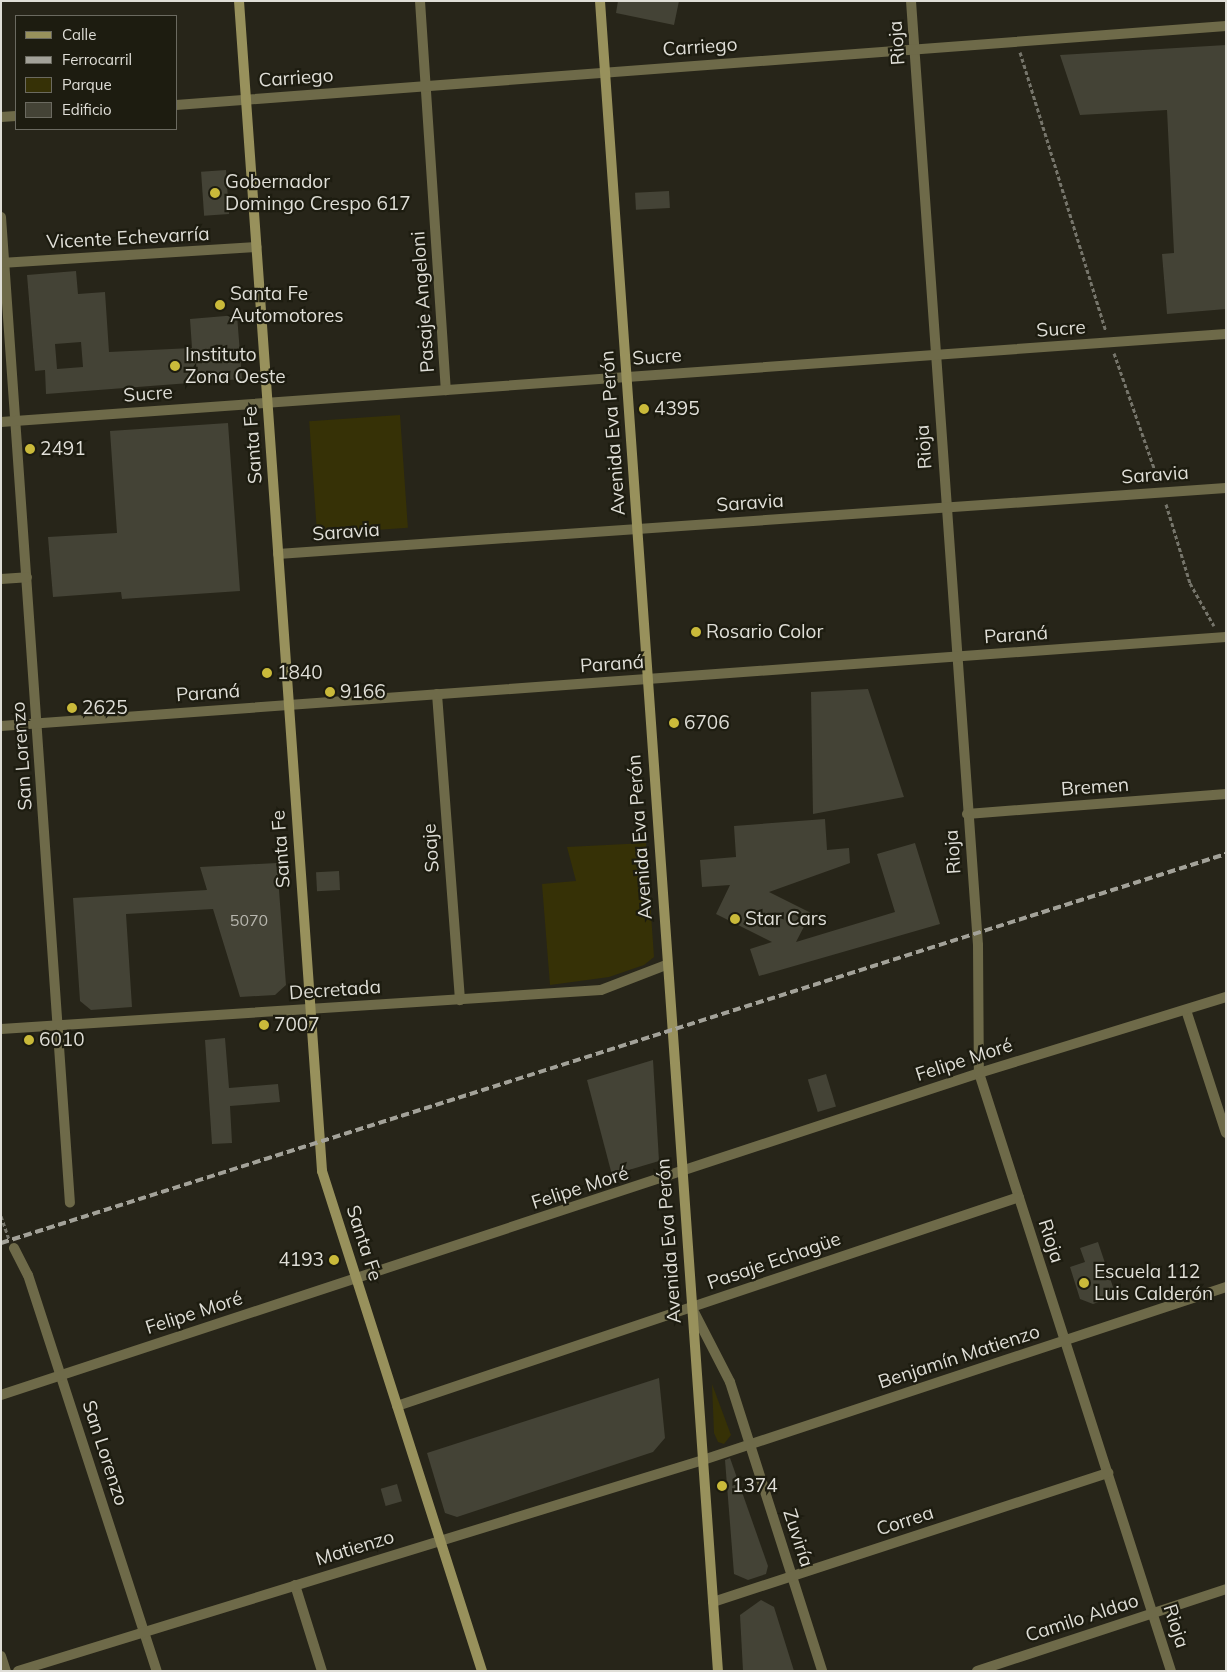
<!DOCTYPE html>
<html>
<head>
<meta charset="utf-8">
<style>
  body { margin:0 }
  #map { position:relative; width:1227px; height:1672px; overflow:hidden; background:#272519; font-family:Mulish,sans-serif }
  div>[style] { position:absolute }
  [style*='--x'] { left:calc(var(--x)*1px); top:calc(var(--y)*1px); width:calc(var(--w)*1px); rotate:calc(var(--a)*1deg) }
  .green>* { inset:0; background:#363106; transform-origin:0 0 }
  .building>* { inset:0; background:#444336; transform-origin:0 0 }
  .path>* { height:3px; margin-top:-1.5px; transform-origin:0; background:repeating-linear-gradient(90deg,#76756b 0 4px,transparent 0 6.5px) }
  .street>* { height:10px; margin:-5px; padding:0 5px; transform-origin:5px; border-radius:5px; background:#6e6a49 }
  .secondary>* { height:10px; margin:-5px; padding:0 5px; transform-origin:5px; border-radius:5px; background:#98915c }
  .rail>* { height:4px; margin-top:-2px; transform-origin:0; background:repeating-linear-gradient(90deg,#a3a299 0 8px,transparent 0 12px) }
  .dots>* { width:14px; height:14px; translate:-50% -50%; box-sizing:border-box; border:2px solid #1d1c10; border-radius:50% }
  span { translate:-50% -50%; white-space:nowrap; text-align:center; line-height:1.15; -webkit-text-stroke:4.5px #1d1c10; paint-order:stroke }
  .number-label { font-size:16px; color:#b8b7af }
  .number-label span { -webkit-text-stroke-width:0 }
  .street-label { font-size:19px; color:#dfded7 }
  .poi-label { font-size:19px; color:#dfded7 }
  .left { translate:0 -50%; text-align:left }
  .right { translate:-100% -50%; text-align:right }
  .frame { position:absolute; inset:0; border:2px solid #dfded7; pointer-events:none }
  .legend { position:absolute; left:15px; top:15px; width:162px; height:115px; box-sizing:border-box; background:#1d1c10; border:1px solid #6b6a60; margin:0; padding:6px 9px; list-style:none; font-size:15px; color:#dfded7 }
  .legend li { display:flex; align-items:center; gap:10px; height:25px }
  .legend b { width:25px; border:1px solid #6b6a60 }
</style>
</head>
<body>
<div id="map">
  <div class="green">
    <i style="left:400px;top:415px;width:113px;height:91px;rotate:86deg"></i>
    <i style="clip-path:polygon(646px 843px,654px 957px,644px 965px,609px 977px,550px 985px,542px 884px,576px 881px,567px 847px)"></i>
    <i style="clip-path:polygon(712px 1384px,731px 1435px,724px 1444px,718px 1442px,714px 1433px)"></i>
  </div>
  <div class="building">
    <i style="clip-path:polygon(618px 1px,679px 1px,674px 25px,616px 13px)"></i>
    <i style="clip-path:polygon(1226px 45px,1226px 309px,1167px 314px,1162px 254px,1174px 253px,1167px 110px,1080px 115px,1060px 55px)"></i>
    <i style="left:226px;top:170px;width:44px;height:25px;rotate:86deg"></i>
    <i style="left:669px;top:191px;width:17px;height:34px;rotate:87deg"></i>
    <i style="clip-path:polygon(evenodd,76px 271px,78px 294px,105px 292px,109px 352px,192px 348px,190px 319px,237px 315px,242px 379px,46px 394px,45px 370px,35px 371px,27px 275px,76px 271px,81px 342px,83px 367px,57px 369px,55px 344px,81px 342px)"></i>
    <i style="clip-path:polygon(228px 423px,240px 591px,122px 599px,121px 592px,53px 597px,48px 537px,117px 533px,110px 431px)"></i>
    <i style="clip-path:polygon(868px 689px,904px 797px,813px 814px,811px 692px)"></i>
    <i style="clip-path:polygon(825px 819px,827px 850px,849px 848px,850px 863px,769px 892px,811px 913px,796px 942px,895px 912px,877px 854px,915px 843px,940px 924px,759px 976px,750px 949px,772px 942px,716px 914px,730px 885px,702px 887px,700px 860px,736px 857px,734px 826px)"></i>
    <i style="clip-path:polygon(277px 863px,286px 985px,275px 995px,240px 997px,213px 909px,126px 914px,132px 1007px,91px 1010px,80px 1001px,73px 898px,207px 890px,200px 867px)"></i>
    <i style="left:339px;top:871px;width:19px;height:23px;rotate:87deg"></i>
    <i style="clip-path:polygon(225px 1038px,229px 1088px,278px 1084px,280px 1102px,230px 1106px,232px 1143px,212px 1144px,205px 1040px)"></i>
    <i style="clip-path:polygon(653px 1060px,659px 1161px,612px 1175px,587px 1080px)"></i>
    <i style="left:826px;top:1074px;width:34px;height:19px;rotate:73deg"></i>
    <i style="clip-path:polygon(1098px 1242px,1116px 1296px,1093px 1304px,1080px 1299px,1070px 1267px,1085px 1262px,1080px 1248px)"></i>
    <i style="clip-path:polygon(659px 1378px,665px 1438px,653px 1452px,457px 1517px,445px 1513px,427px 1453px)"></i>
    <i style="clip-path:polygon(730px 1458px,768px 1566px,766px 1574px,748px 1580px,734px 1574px,725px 1460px)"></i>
    <i style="left:397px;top:1484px;width:18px;height:17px;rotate:74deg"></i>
    <i style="clip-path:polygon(761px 1600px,774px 1607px,794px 1671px,743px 1671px,740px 1615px)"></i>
  </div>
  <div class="path">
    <i style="--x:1020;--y:52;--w:292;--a:72.9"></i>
    <i style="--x:1114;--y:353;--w:137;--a:70.8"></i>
    <i style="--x:1166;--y:504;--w:83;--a:73.1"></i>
    <i style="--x:1190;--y:583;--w:49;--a:60.8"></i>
    <i style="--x:1;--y:1216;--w:24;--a:71"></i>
  </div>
  <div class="street">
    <i style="--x:420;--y:1;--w:390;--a:86.2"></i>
    <i style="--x:911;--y:1;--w:946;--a:85.94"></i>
    <i style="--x:978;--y:945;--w:128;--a:89.6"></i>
    <i style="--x:979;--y:1073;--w:628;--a:72.2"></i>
    <i style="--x:176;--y:105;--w:1053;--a:-4.3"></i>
    <i style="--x:1;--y:117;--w:15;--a:-4"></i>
    <i style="--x:1;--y:217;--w:988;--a:86"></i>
    <i style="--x:1;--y:263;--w:256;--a:-3.6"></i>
    <i style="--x:1;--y:422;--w:1228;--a:-4.11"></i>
    <i style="--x:278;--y:554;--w:950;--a:-3.98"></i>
    <i style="--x:1;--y:579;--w:26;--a:-4"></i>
    <i style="--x:437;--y:694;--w:307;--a:85.7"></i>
    <i style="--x:1;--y:726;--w:1228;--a:-4.16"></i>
    <i style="--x:967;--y:814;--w:260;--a:-4.4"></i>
    <i style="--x:1186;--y:1010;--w:129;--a:72"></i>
    <i style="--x:1;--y:1029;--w:601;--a:-3.72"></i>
    <i style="--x:601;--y:990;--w:70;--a:-21"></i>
    <i style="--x:14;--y:1248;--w:30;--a:63"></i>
    <i style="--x:28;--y:1275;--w:416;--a:72"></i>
    <i style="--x:693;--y:1310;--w:81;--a:62.8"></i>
    <i style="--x:730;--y:1382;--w:303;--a:72.3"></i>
    <i style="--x:1;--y:1395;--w:1030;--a:-18.22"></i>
    <i style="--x:979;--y:1073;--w:258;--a:-17.1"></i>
    <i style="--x:397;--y:1406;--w:656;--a:-18.57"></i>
    <i style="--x:295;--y:1585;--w:90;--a:72.6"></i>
    <i style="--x:713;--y:1602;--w:416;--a:-18.1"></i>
    <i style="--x:1;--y:1656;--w:16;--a:72"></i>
    <i style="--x:18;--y:1671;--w:717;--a:-17.12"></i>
    <i style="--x:703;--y:1460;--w:551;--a:-18.3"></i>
    <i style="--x:977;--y:1671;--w:262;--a:-18.2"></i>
  </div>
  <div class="secondary">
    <i style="--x:239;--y:1;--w:1173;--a:85.94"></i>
    <i style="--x:322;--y:1171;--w:525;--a:72.26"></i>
    <i style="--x:600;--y:1;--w:1674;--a:85.96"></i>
  </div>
  <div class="rail">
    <i style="--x:1;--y:1243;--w:1285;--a:-17.62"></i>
  </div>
  <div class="dots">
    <i style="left:215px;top:193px;background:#caba3a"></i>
    <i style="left:220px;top:305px;background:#caba3a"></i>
    <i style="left:175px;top:366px;background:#caba3a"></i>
    <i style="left:644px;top:409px;background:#caba3a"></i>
    <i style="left:30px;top:449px;background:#caba3a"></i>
    <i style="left:696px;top:632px;background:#caba3a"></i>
    <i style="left:267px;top:673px;background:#caba3a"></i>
    <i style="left:330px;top:692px;background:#caba3a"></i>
    <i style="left:72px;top:708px;background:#caba3a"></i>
    <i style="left:674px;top:723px;background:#caba3a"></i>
    <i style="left:735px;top:919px;background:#caba3a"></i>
    <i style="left:264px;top:1025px;background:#caba3a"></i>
    <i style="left:29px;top:1040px;background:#caba3a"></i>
    <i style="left:334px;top:1260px;background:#caba3a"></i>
    <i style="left:1084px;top:1283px;background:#caba3a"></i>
    <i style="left:722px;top:1486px;background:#caba3a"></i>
  </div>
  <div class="number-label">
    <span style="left:249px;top:920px">5070</span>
  </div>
  <div class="street-label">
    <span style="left:897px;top:43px;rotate:-94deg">Rioja</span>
    <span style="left:700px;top:47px;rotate:-4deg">Carriego</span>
    <span style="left:296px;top:78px;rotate:-4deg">Carriego</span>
    <span style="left:128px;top:238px;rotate:-3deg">Vicente Echevarría</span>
    <span style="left:423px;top:302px;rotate:-94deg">Pasaje Angeloni</span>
    <span style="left:1061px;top:329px;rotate:-4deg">Sucre</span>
    <span style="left:657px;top:357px;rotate:-4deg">Sucre</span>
    <span style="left:148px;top:394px;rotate:-4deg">Sucre</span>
    <span style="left:613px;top:433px;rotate:-94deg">Avenida Eva Perón</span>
    <span style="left:253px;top:445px;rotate:-94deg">Santa Fe</span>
    <span style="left:924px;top:447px;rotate:-94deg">Rioja</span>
    <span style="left:1155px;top:475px;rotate:-4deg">Saravia</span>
    <span style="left:750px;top:503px;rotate:-4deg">Saravia</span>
    <span style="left:346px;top:532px;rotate:-4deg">Saravia</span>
    <span style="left:1016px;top:635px;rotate:-4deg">Paraná</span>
    <span style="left:612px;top:664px;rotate:-4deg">Paraná</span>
    <span style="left:208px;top:693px;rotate:-4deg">Paraná</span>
    <span style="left:22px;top:756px;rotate:-94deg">San Lorenzo</span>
    <span style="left:1095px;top:787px;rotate:-4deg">Bremen</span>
    <span style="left:640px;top:837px;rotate:-94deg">Avenida Eva Perón</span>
    <span style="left:431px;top:848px;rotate:-94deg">Soaje</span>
    <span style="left:281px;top:849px;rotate:-94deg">Santa Fe</span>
    <span style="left:953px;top:852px;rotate:-94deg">Rioja</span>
    <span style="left:335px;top:990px;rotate:-4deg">Decretada</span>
    <span style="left:964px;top:1060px;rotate:-18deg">Felipe Moré</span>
    <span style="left:580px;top:1188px;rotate:-18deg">Felipe Moré</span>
    <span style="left:669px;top:1241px;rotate:-94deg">Avenida Eva Perón</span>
    <span style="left:1051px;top:1241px;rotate:72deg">Rioja</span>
    <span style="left:364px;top:1243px;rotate:72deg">Santa Fe</span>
    <span style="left:774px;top:1261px;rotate:-19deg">Pasaje Echagüe</span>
    <span style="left:194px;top:1313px;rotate:-18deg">Felipe Moré</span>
    <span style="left:959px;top:1357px;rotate:-18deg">Benjamín Matienzo</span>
    <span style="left:105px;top:1453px;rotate:72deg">San Lorenzo</span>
    <span style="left:905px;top:1521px;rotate:-18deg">Correa</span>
    <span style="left:798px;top:1538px;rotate:72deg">Zuviría</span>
    <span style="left:355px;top:1548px;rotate:-17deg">Matienzo</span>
    <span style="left:1082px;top:1618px;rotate:-18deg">Camilo Aldao</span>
    <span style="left:1176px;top:1626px;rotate:72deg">Rioja</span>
  </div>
  <div class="poi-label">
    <span class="left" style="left:225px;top:193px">Gobernador<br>Domingo Crespo 617</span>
    <span class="left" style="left:230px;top:305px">Santa Fe<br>Automotores</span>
    <span class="left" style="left:185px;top:366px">Instituto<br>Zona Oeste</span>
    <span class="left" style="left:654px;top:409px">4395</span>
    <span class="left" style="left:40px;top:449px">2491</span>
    <span class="left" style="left:706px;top:632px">Rosario Color</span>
    <span class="left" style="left:277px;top:673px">1840</span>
    <span class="left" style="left:340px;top:692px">9166</span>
    <span class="left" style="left:82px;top:708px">2625</span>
    <span class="left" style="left:684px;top:723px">6706</span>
    <span class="left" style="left:745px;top:919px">Star Cars</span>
    <span class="left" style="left:274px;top:1025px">7007</span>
    <span class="left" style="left:39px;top:1040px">6010</span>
    <span class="right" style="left:324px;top:1260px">4193</span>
    <span class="left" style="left:1094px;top:1283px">Escuela 112<br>Luis Calderón</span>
    <span class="left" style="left:732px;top:1486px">1374</span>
  </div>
  <div class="frame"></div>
  <ul class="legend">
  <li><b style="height:6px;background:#98915c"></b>Calle</li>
  <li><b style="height:6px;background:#a3a299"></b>Ferrocarril</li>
  <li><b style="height:14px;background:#363106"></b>Parque</li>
  <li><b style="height:14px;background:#444336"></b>Edificio</li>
  </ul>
</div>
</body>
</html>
